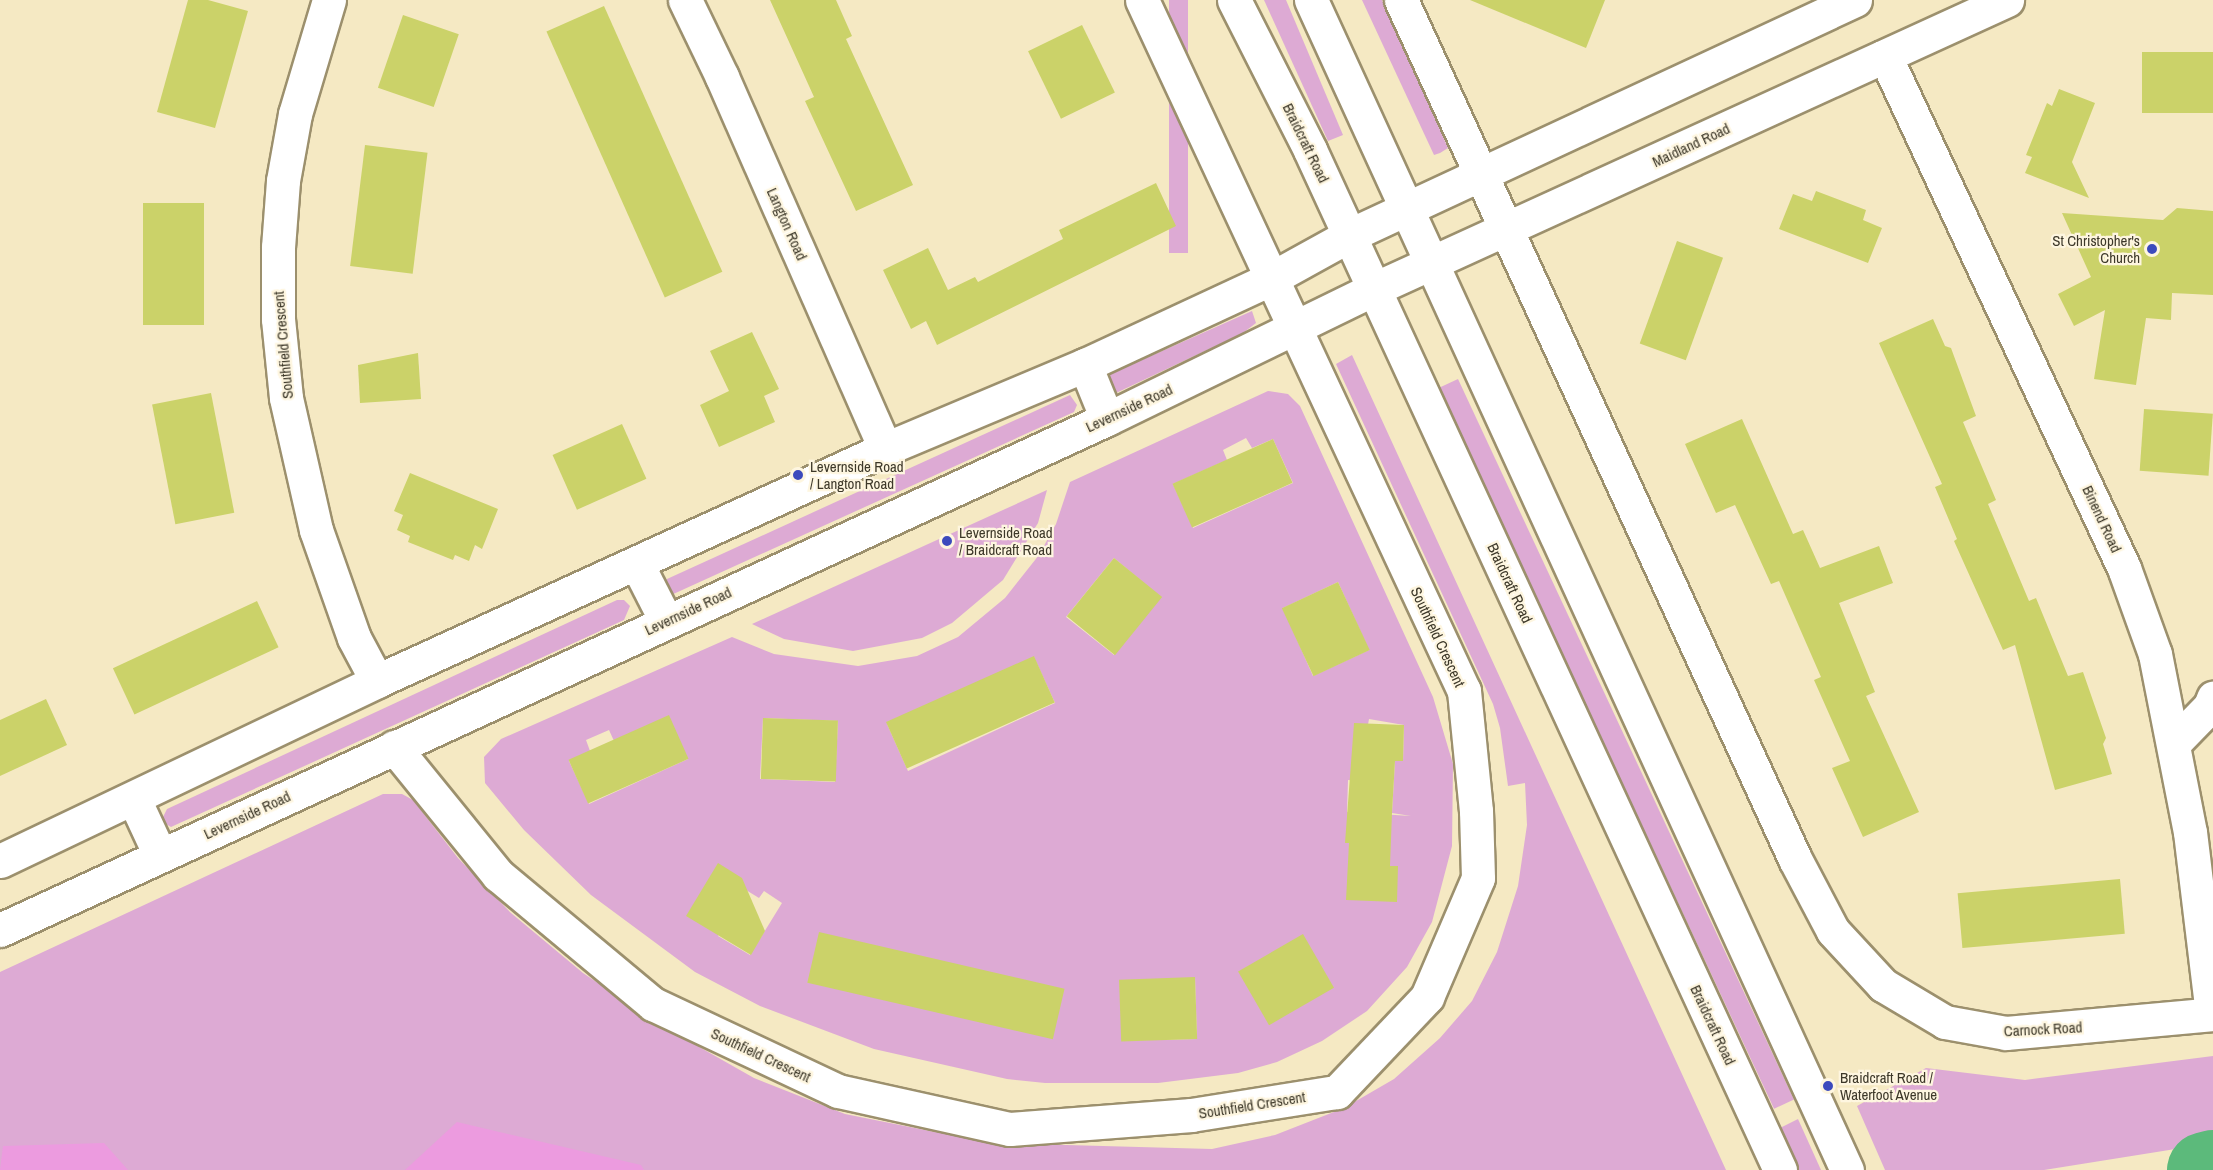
<!DOCTYPE html>
<html>
<head>
<meta charset="utf-8">
<style>
  body { margin:0 }
  #map { position:relative; width:2213px; height:1170px; overflow:hidden; background:#f5e9c3; font-family:"Archivo Narrow",sans-serif }
  div>[style] { position:absolute }
  [style*='--x'] { left:calc(var(--x)*1px); top:calc(var(--y)*1px); width:calc(var(--w)*1px); rotate:calc(var(--a)*1deg) }
  .green>* { inset:0; background:#ddaad4; transform-origin:0 0 }
  .forest>* { inset:0; background:#ec9bdf }
  .river>* { height:76px; margin:-38px; padding:0 38px; transform-origin:38px; border-radius:38px; background:#5cba7b }
  .building>* { inset:0; background:#cbd269; transform-origin:0 0 }
  .roads { filter:drop-shadow(2px 0 #9c906d) drop-shadow(-2px 0 #9c906d) drop-shadow(0 2px #9c906d) drop-shadow(0 -2px #9c906d) }
  .street>* { height:33px; margin:-16.5px; padding:0 16.5px; transform-origin:16.5px; border-radius:16.5px; background:#fff }
  .secondary>* { height:33px; margin:-16.5px; padding:0 16.5px; transform-origin:16.5px; border-radius:16.5px; background:#fff }
  .dots>* { width:16px; height:16px; translate:-50% -50%; box-sizing:border-box; border:3px solid #fef6e0; border-radius:50% }
  span { translate:-50% -50%; white-space:nowrap; text-align:center; line-height:1.15; -webkit-text-stroke:4.5px #fef6e0; paint-order:stroke }
  .street-label { font-size:15px; color:#3d3829 }
  .poi-label { font-size:15px; color:#3d3829 }
  .right { translate:-100% -50%; text-align:right }
  .left { translate:0 -50%; text-align:left }
</style>
</head>
<body>
<div id="map">
  <div class="green">
    <i style="left:1169px;top:0;width:19px;height:253px"></i>
    <i style="clip-path:polygon(1264px 0,1286px 0,1343px 135px,1328px 141px)"></i>
    <i style="clip-path:polygon(1362px 0,1382px 0,1448px 148px,1440px 153px,1434px 155px)"></i>
    <i style="clip-path:polygon(1252px 311px,1256px 323px,1243px 333px,1116px 393px,1108px 375px)"></i>
    <i style="clip-path:polygon(1352px 355px,1726px 1170px,0 1170px,0 972px,383px 794px,402px 794px,413px 800px,458px 858px,511px 913px,583px 973px,664px 1027px,754px 1078px,845px 1114px,935px 1132px,1030px 1144px,1212px 1149px,1275px 1135px,1344px 1108px,1394px 1079px,1440px 1038px,1472px 1001px,1497px 952px,1518px 886px,1527px 825px,1525px 783px,1508px 786px,1500px 728px,1493px 704px,1336px 364px)"></i>
    <i style="left:1458px;top:379px;width:795px;height:22px;rotate:65deg"></i>
    <i style="clip-path:polygon(evenodd,1268px 391px,1288px 394px,1300px 406px,1433px 697px,1453px 764px,1452px 846px,1432px 922px,1407px 967px,1367px 1011px,1322px 1041px,1277px 1062px,1238px 1073px,1158px 1083px,1045px 1083px,1007px 1079px,874px 1049px,760px 1006px,695px 972px,591px 895px,524px 830px,485px 783px,484px 757px,501px 739px,732px 637px,774px 654px,858px 666px,917px 656px,958px 637px,1005px 598px,1039px 555px,1056px 524px,1070px 482px,1268px 391px,1246px 438px,1252px 448px,1273px 439px,1293px 483px,1193px 528px,1173px 484px,1227px 460px,1223px 450px,1246px 438px,1268px 391px,1114px 558px,1161px 597px,1114px 655px,1066px 617px,1114px 558px,1268px 391px,1338px 582px,1369px 650px,1313px 676px,1283px 608px,1338px 582px,1268px 391px,1034px 657px,1055px 703px,908px 771px,887px 724px,1034px 657px,1268px 391px,763px 718px,838px 721px,835px 782px,760px 779px,763px 718px,1268px 391px,1369px 719px,1404px 725px,1403px 761px,1395px 761px,1392px 813px,1411px 816px,1347px 812px,1348px 780px,1358px 781px,1369px 719px,1268px 391px,609px 730px,614px 741px,688px 759px,589px 804px,569px 761px,590px 751px,586px 740px,609px 730px,1268px 391px,746px 890px,759px 898px,764px 891px,782px 903px,750px 955px,718px 936px,746px 890px,1268px 391px,1195px 977px,1197px 1039px,1160px 1040px,1195px 977px)"></i>
    <i style="clip-path:polygon(1070px 395px,1077px 405px,1074px 412px,669px 596px,664px 583px,667px 579px)"></i>
    <i style="clip-path:polygon(1047px 490px,1038px 523px,1003px 580px,952px 623px,922px 638px,853px 651px,784px 639px,752px 624px)"></i>
    <i style="clip-path:polygon(617px 600px,624px 600px,630px 606px,624px 620px,171px 827px,161px 821px,167px 809px)"></i>
    <i style="clip-path:polygon(2213px 1056px,2213px 1143px,2044px 1170px,1885px 1170px,1857px 1106px,1926px 1068px,2025px 1080px)"></i>
    <i style="clip-path:polygon(1798px 1119px,1821px 1170px,1799px 1170px,1780px 1128px)"></i>
  </div>
  <div class="forest">
    <i style="clip-path:polygon(457px 1122px,641px 1165px,644px 1170px,405px 1170px)"></i>
    <i style="clip-path:polygon(104px 1143px,128px 1170px,0 1170px,3px 1146px)"></i>
  </div>
  <div class="river">
    <i style="--x:2205;--y:1170;--w:8;--a:-14"></i>
  </div>
  <div class="building">
    <i style="clip-path:polygon(188px 0,208px 0,248px 11px,215px 128px,157px 112px)"></i>
    <i style="clip-path:polygon(770px 0,836px 0,852px 36px,846px 39px,913px 185px,856px 211px,805px 101px,814px 97px)"></i>
    <i style="clip-path:polygon(1470px 0,1605px 0,1586px 48px)"></i>
    <i style="left:604px;top:6px;width:291px;height:63px;rotate:66deg"></i>
    <i style="left:403px;top:15px;width:59px;height:77px;rotate:19deg"></i>
    <i style="left:1082px;top:25px;width:75px;height:60px;rotate:64deg"></i>
    <i style="left:2213px;top:52px;width:61px;height:71px;rotate:90deg"></i>
    <i style="clip-path:polygon(2059px 89px,2095px 103px,2072px 162px,2089px 198px,2025px 173px,2032px 157px,2026px 155px,2047px 103px,2052px 106px)"></i>
    <i style="left:365px;top:145px;width:63px;height:122px;rotate:7deg"></i>
    <i style="clip-path:polygon(1156px 183px,1176px 226px,937px 345px,926px 321px,911px 329px,883px 270px,928px 248px,948px 290px,975px 277px,978px 282px,1063px 239px,1059px 230px)"></i>
    <i style="clip-path:polygon(1816px 191px,1866px 210px,1863px 220px,1882px 228px,1868px 263px,1779px 229px,1793px 194px,1812px 201px)"></i>
    <i style="left:204px;top:203px;width:122px;height:61px;rotate:90deg"></i>
    <i style="clip-path:polygon(2177px 208px,2213px 211px,2213px 295px,2172px 293px,2171px 320px,2146px 318px,2136px 385px,2094px 379px,2105px 310px,2074px 326px,2058px 294px,2091px 277px,2062px 213px,2163px 220px)"></i>
    <i style="left:1677px;top:241px;width:49px;height:109px;rotate:20deg"></i>
    <i style="clip-path:polygon(1933px 319px,1945px 346px,1951px 348px,1976px 416px,1963px 422px,1996px 500px,1988px 504px,2029px 601px,2036px 598px,2068px 676px,2083px 672px,2106px 738px,2103px 744px,2112px 774px,2055px 790px,2015px 645px,2003px 650px,1954px 541px,1957px 539px,1935px 487px,1942px 484px,1879px 343px)"></i>
    <i style="clip-path:polygon(752px 332px,779px 389px,764px 396px,775px 422px,719px 447px,700px 405px,729px 391px,710px 351px)"></i>
    <i style="clip-path:polygon(418px 353px,421px 399px,360px 403px,358px 365px)"></i>
    <i style="left:211px;top:393px;width:122px;height:60px;rotate:79deg"></i>
    <i style="left:2144px;top:409px;width:69px;height:62px;rotate:4deg"></i>
    <i style="clip-path:polygon(1742px 419px,1793px 534px,1803px 530px,1820px 568px,1879px 546px,1893px 583px,1839px 603px,1875px 692px,1866px 696px,1919px 812px,1863px 837px,1832px 768px,1850px 761px,1814px 680px,1821px 677px,1779px 581px,1771px 584px,1735px 505px,1716px 513px,1685px 444px)"></i>
    <i style="left:622px;top:424px;width:60px;height:76px;rotate:66deg"></i>
    <i style="left:1273px;top:439px;width:48px;height:110px;rotate:66deg"></i>
    <i style="clip-path:polygon(410px 473px,498px 509px,482px 549px,475px 545px,469px 561px,455px 555px,453px 560px,408px 542px,410px 536px,397px 530px,403px 515px,394px 511px)"></i>
    <i style="left:1114px;top:558px;width:62px;height:75px;rotate:39deg"></i>
    <i style="left:1338px;top:582px;width:75px;height:62px;rotate:65deg"></i>
    <i style="left:257px;top:601px;width:51px;height:159px;rotate:65deg"></i>
    <i style="left:1034px;top:656px;width:51px;height:162px;rotate:66deg"></i>
    <i style="clip-path:polygon(46px 699px,67px 745px,0 776px,0 720px)"></i>
    <i style="left:669px;top:715px;width:48px;height:110px;rotate:66deg"></i>
    <i style="left:763px;top:718px;width:75px;height:61px;rotate:2deg"></i>
    <i style="clip-path:polygon(1354px 723px,1404px 725px,1403px 761px,1395px 761px,1392px 813px,1390px 866px,1398px 866px,1397px 902px,1346px 900px,1349px 843px,1345px 843px)"></i>
    <i style="clip-path:polygon(718px 863px,742px 878px,765px 931px,751px 955px,686px 916px)"></i>
    <i style="left:2120px;top:879px;width:55px;height:163px;rotate:85deg"></i>
    <i style="left:819px;top:932px;width:252px;height:52px;rotate:13deg"></i>
    <i style="left:1303px;top:934px;width:62px;height:75px;rotate:60deg"></i>
    <i style="left:1195px;top:977px;width:62px;height:76px;rotate:88deg"></i>
  </div>
  <div class="roads">
    <div class="street">
      <i style="--x:329;--y:0;--w:119;--a:106.6"></i>
      <i style="--x:295;--y:114;--w:68;--a:100.2"></i>
      <i style="--x:283;--y:181;--w:66;--a:94.3"></i>
      <i style="--x:278;--y:247;--w:72;--a:90"></i>
      <i style="--x:278;--y:319;--w:79;--a:84.2"></i>
      <i style="--x:286;--y:398;--w:135;--a:77.2"></i>
      <i style="--x:316;--y:530;--w:114;--a:70.6"></i>
      <i style="--x:354;--y:638;--w:49;--a:61.9"></i>
      <i style="--x:685;--y:0;--w:85;--a:64.3"></i>
      <i style="--x:722;--y:77;--w:406;--a:66.3"></i>
      <i style="--x:1401;--y:0;--w:945;--a:65.36"></i>
      <i style="--x:1795;--y:859;--w:81;--a:62.2"></i>
      <i style="--x:1833;--y:931;--w:74;--a:47.2"></i>
      <i style="--x:1883;--y:985;--w:72;--a:30.8"></i>
      <i style="--x:1945;--y:1022;--w:62;--a:10.2"></i>
      <i style="--x:2006;--y:1033;--w:208;--a:-5.2"></i>
      <i style="--x:1885;--y:56;--w:565;--a:64.98"></i>
      <i style="--x:2124;--y:568;--w:91;--a:70.2"></i>
      <i style="--x:2155;--y:654;--w:181;--a:78.9"></i>
      <i style="--x:2190;--y:832;--w:183;--a:83.1"></i>
      <i style="--x:1350;--y:235;--w:557;--a:-24.95"></i>
      <i style="--x:1374;--y:289;--w:696;--a:-24.54"></i>
      <i style="--x:2175;--y:742;--w:50;--a:-45.8"></i>
      <i style="--x:2210;--y:706;--w:9;--a:-69"></i>
      <i style="--x:394;--y:747;--w:165;--a:50.9"></i>
      <i style="--x:498;--y:875;--w:202;--a:39.8"></i>
      <i style="--x:653;--y:1004;--w:204;--a:25.2"></i>
      <i style="--x:838;--y:1091;--w:176;--a:12.5"></i>
      <i style="--x:1010;--y:1129;--w:182;--a:-4.4"></i>
      <i style="--x:1191;--y:1115;--w:148;--a:-9"></i>
      <i style="--x:1337;--y:1092;--w:131;--a:-46.5"></i>
      <i style="--x:1427;--y:997;--w:129;--a:-66.8"></i>
      <i style="--x:1478;--y:878;--w:67;--a:-91.7"></i>
      <i style="--x:1476;--y:811;--w:121;--a:-95.7"></i>
      <i style="--x:1464;--y:691;--w:762;--a:-114.99"></i>
    </div>
    <div class="secondary">
      <i style="--x:1234;--y:0;--w:168;--a:63.1"></i>
      <i style="--x:1310;--y:150;--w:1123;--a:65.26"></i>
      <i style="--x:1311;--y:0;--w:1287;--a:65.39"></i>
      <i style="--x:1085;--y:365;--w:58;--a:67.8"></i>
      <i style="--x:637;--y:564;--w:64;--a:63"></i>
      <i style="--x:134;--y:799;--w:62;--a:65.1"></i>
      <i style="--x:0;--y:861;--w:418;--a:-25.5"></i>
      <i style="--x:377;--y:681;--w:558;--a:-24.55"></i>
      <i style="--x:885;--y:449;--w:217;--a:-22.8"></i>
      <i style="--x:1085;--y:365;--w:206;--a:-24.9"></i>
      <i style="--x:1272;--y:278;--w:89;--a:-28.9"></i>
      <i style="--x:0;--y:930;--w:1219;--a:-24.78"></i>
      <i style="--x:1107;--y:419;--w:297;--a:-26"></i>
    </div>
  </div>
  <div class="dots">
    <i style="left:2152px;top:249px;background:#3c4abd"></i>
    <i style="left:798px;top:475px;background:#3c4abd"></i>
    <i style="left:947px;top:541px;background:#3c4abd"></i>
    <i style="left:1828px;top:1086px;background:#3c4abd"></i>
  </div>
  <div class="street-label">
    <span style="left:1306px;top:143px;rotate:64deg">Braidcraft Road</span>
    <span style="left:1691px;top:145px;rotate:-25deg">Maidland Road</span>
    <span style="left:787px;top:224px;rotate:66deg">Langton Road</span>
    <span style="left:283px;top:345px;rotate:-95deg">Southfield Crescent</span>
    <span style="left:1129px;top:408px;rotate:-25deg">Levernside Road</span>
    <span style="left:2102px;top:519px;rotate:65deg">Binend Road</span>
    <span style="left:1510px;top:583px;rotate:65deg">Braidcraft Road</span>
    <span style="left:688px;top:611px;rotate:-25deg">Levernside Road</span>
    <span style="left:1438px;top:637px;rotate:65deg">Southfield Crescent</span>
    <span style="left:247px;top:815px;rotate:-25deg">Levernside Road</span>
    <span style="left:1713px;top:1025px;rotate:65deg">Braidcraft Road</span>
    <span style="left:2043px;top:1029px;rotate:-3deg">Carnock Road</span>
    <span style="left:761px;top:1055px;rotate:25deg">Southfield Crescent</span>
    <span style="left:1252px;top:1105px;rotate:-9deg">Southfield Crescent</span>
  </div>
  <div class="poi-label">
    <span class="right" style="left:2140px;top:249px">St Christopher's<br>Church</span>
    <span class="left" style="left:810px;top:475px">Levernside Road<br>/ Langton Road</span>
    <span class="left" style="left:959px;top:541px">Levernside Road<br>/ Braidcraft Road</span>
    <span class="left" style="left:1840px;top:1086px">Braidcraft Road /<br>Waterfoot Avenue</span>
  </div>
</div>
</body>
</html>
